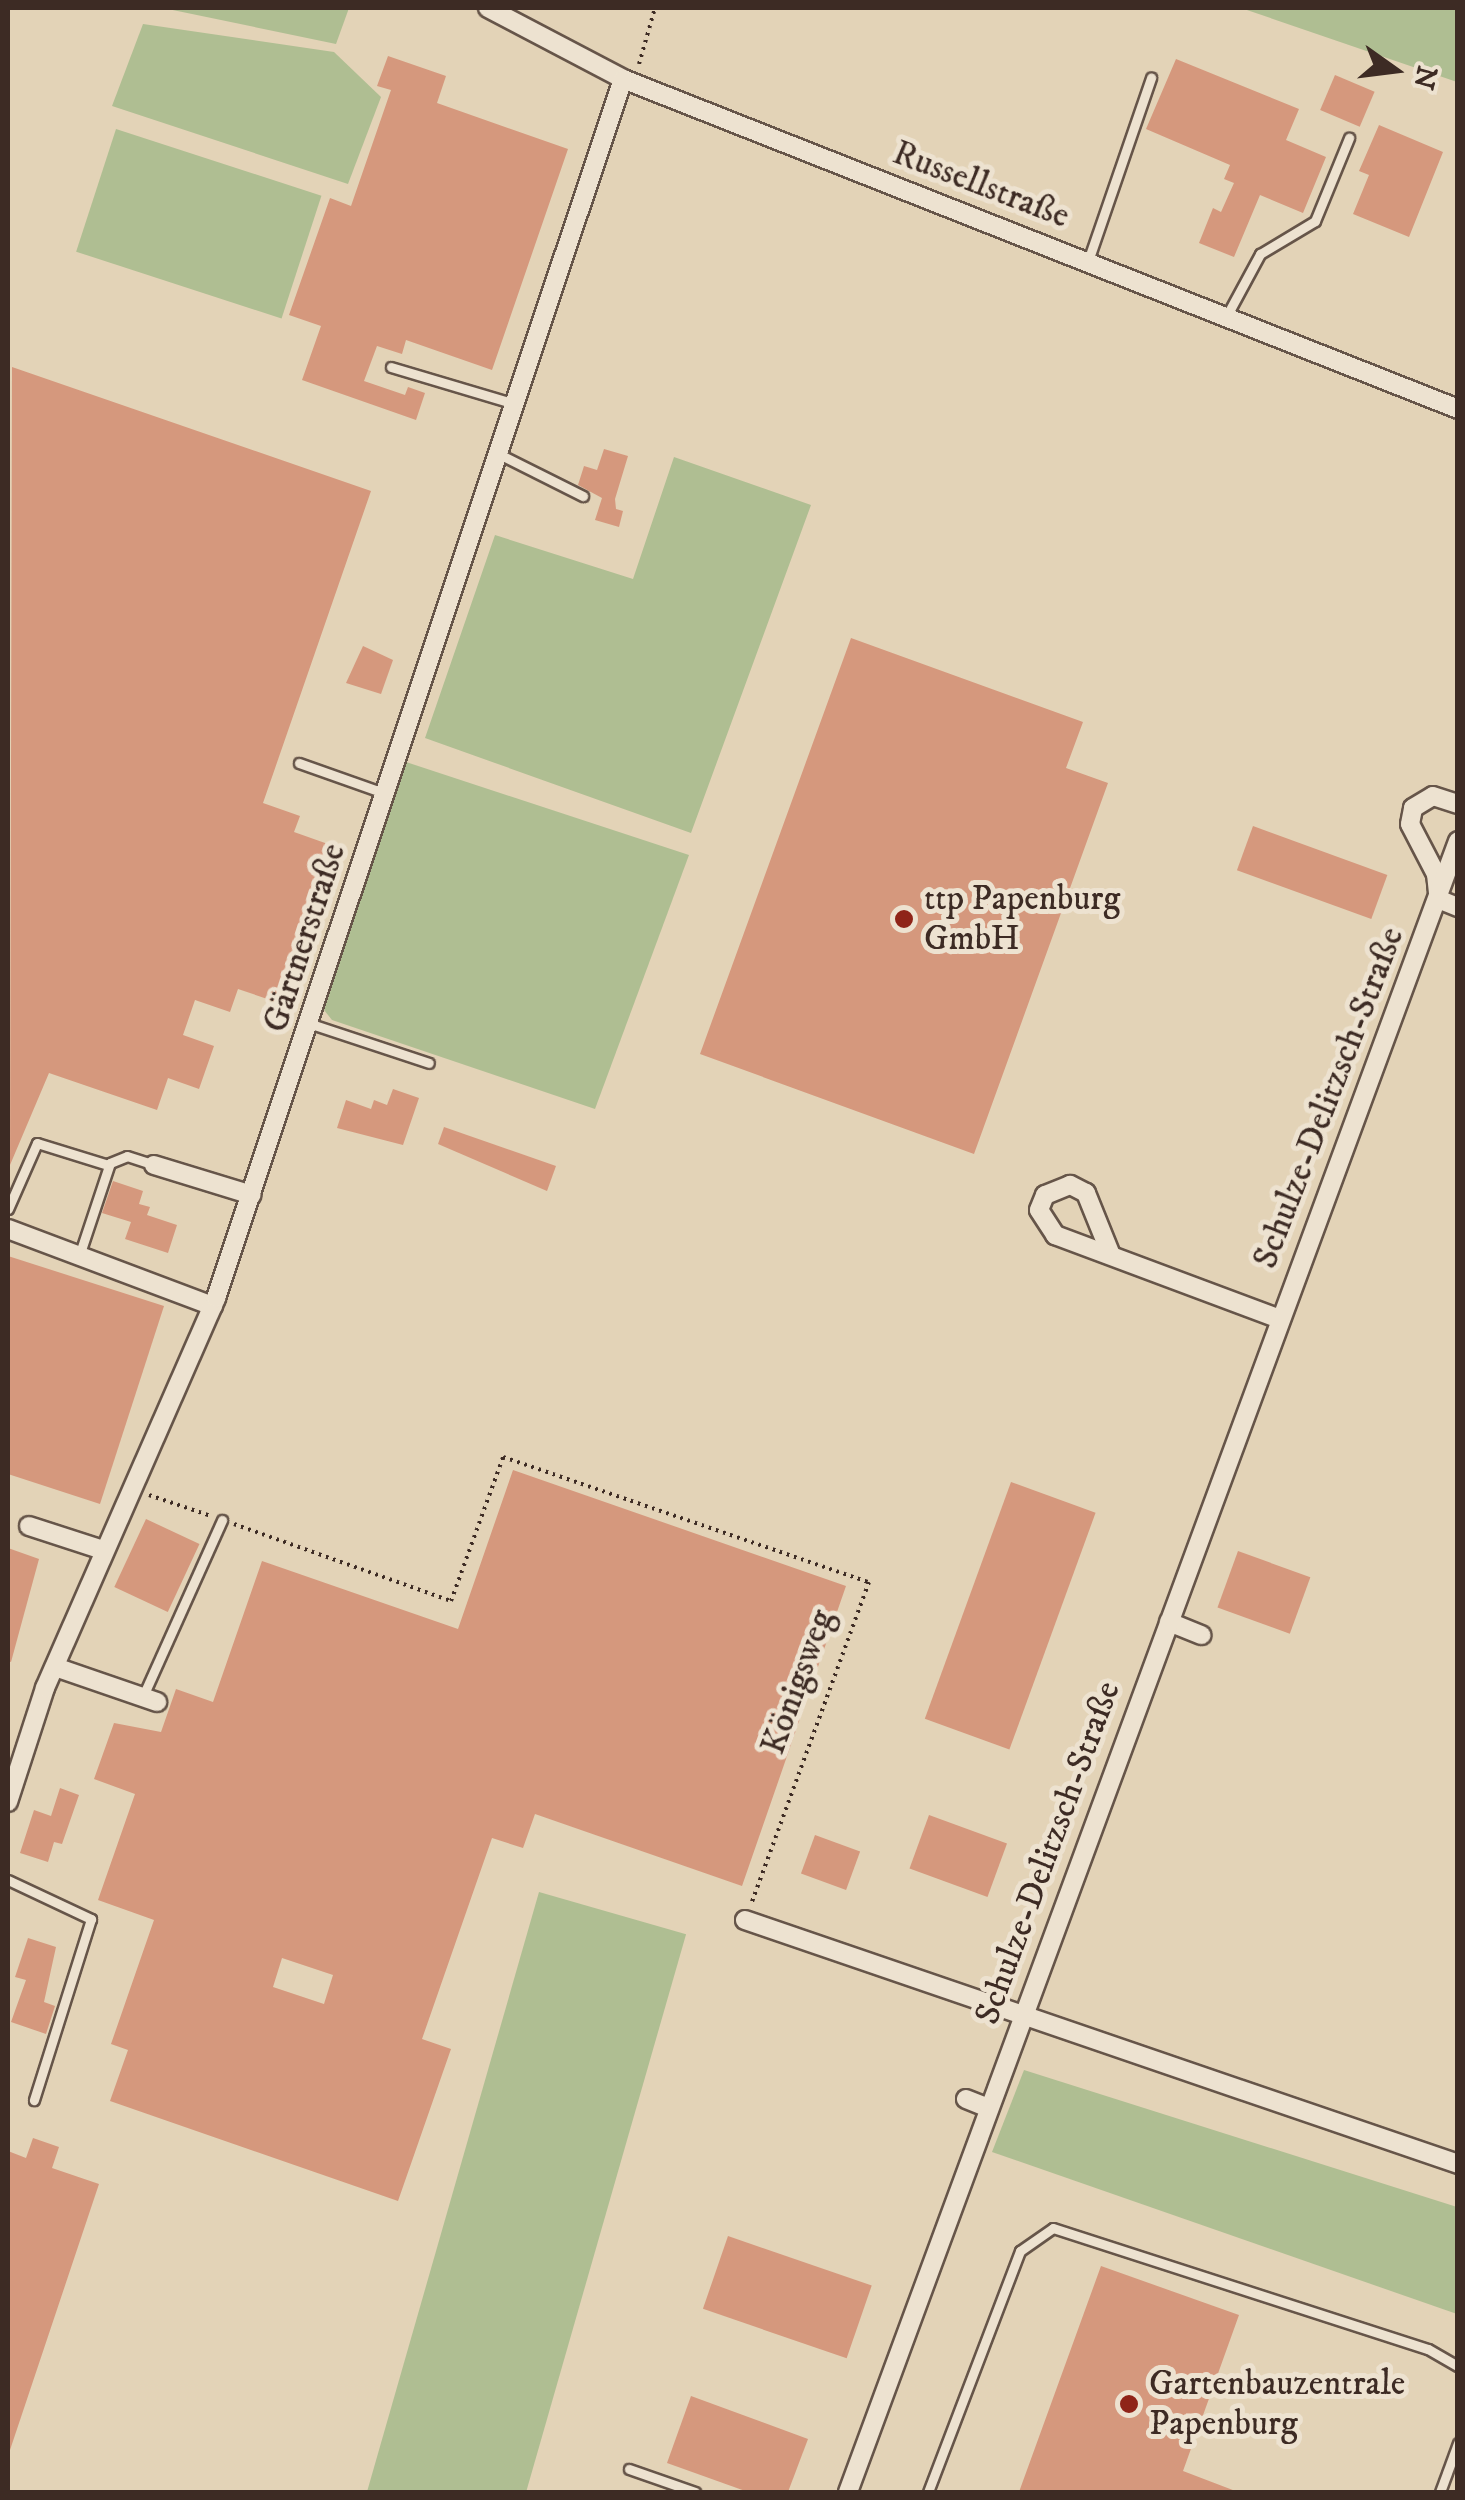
<!DOCTYPE html>
<html>
<head>
<meta charset="utf-8">
<style>
  body { margin:0 }
  #map { position:relative; width:1465px; height:2500px; overflow:hidden; background:#e3d3b7; font-family:"IM FELL DW Pica",serif }
  div>[style] { position:absolute }
  [style*='--x'] { left:calc(var(--x)*1px); top:calc(var(--y)*1px); width:calc(var(--w)*1px); rotate:calc(var(--a)*1deg) }
  .green>* { inset:0; background:#afbe92; transform-origin:0 0 }
  .building>* { inset:0; background:#d5987d; transform-origin:0 0 }
  .path>* { height:4px; margin-top:-2px; transform-origin:0; background:repeating-linear-gradient(90deg,#3d2b24 0 2.5px,transparent 0 7.5px) }
  .roads { filter:drop-shadow(2px 0 #665549) drop-shadow(-2px 0 #665549) drop-shadow(0 2px #665549) drop-shadow(0 -2px #665549) }
  .lane>* { height:9px; margin:-4.5px; padding:0 4.5px; transform-origin:4.5px; border-radius:4.5px; background:#ede2d0 }
  .street>* { height:18px; margin:-9px; padding:0 9px; transform-origin:9px; border-radius:9px; background:#ede2d0 }
  .dots>* { width:28px; height:28px; translate:-50% -50%; box-sizing:border-box; border:5px solid #ede2d0; border-radius:50% }
  span { translate:-50% -50%; white-space:nowrap; text-align:center; line-height:1.15; -webkit-text-stroke:10px #ede2d0; paint-order:stroke }
  .street-label { font-size:35px; color:#3d2b24 }
  .poi-label { font-size:35px; color:#3d2b24 }
  .left { translate:0 -50%; text-align:left }
  .frame { position:absolute; inset:0; border:10px solid #3d2b24; pointer-events:none }
  .north { position:absolute; left:1345px; top:20px; width:100px; height:100px; -webkit-text-stroke:8px #ede2d0; paint-order:stroke; rotate:104deg; font-size:28px; font-weight:700; line-height:40px; text-align:center; color:#3d2b24 }
  .north::after { content:''; display:block; margin:auto; width:35px; height:45px; background:#3d2b24; clip-path:polygon(50% 0,100% 100%,50% 72%,0 100%) }
</style>
</head>
<body>
<div id="map">
  <div class="green">
    <i style="clip-path:polygon(163px 8px,349px 8px,336px 44px)"></i>
    <i style="clip-path:polygon(1241px 8px,1457px 8px,1457px 82px)"></i>
    <i style="clip-path:polygon(143px 24px,334px 52px,381px 97px,348px 184px,112px 106px)"></i>
    <i style="left:116px;top:129px;width:216px;height:129px;rotate:18deg"></i>
    <i style="clip-path:polygon(674px 457px,811px 505px,691px 833px,425px 738px,495px 535px,633px 579px)"></i>
    <i style="clip-path:polygon(406px 762px,689px 855px,595px 1109px,332px 1020px,324px 1010px)"></i>
    <i style="left:539px;top:1892px;width:153px;height:640px;rotate:16deg"></i>
    <i style="clip-path:polygon(1024px 2070px,1457px 2207px,1457px 2314px,992px 2152px)"></i>
  </div>
  <div class="building">
    <i style="clip-path:polygon(388px 56px,446px 76px,437px 103px,568px 149px,492px 370px,406px 340px,402px 354px,377px 346px,364px 381px,405px 395px,408px 387px,425px 393px,416px 420px,302px 380px,321px 326px,289px 315px,330px 198px,351px 206px,391px 90px,377px 86px)"></i>
    <i style="clip-path:polygon(1176px 59px,1299px 109px,1286px 140px,1326px 157px,1303px 213px,1260px 195px,1234px 257px,1199px 243px,1213px 208px,1221px 212px,1234px 183px,1224px 179px,1230px 165px,1146px 129px)"></i>
    <i style="left:1335px;top:75px;width:43px;height:38px;rotate:23deg"></i>
    <i style="clip-path:polygon(1379px 125px,1443px 152px,1409px 237px,1353px 214px,1369px 175px,1359px 171px)"></i>
    <i style="clip-path:polygon(12px 367px,371px 491px,263px 803px,300px 816px,294px 832px,342px 849px,288px 1006px,238px 989px,230px 1012px,195px 1000px,183px 1035px,214px 1046px,199px 1089px,168px 1078px,157px 1110px,49px 1073px,10px 1165px)"></i>
    <i style="clip-path:polygon(604px 449px,628px 456px,615px 499px,616px 509px,623px 511px,619px 527px,595px 520px,602px 498px,578px 485px,584px 466px,597px 470px)"></i>
    <i style="clip-path:polygon(851px 638px,1083px 722px,1066px 768px,1108px 783px,974px 1154px,700px 1054px)"></i>
    <i style="clip-path:polygon(363px 646px,393px 660px,381px 694px,346px 683px)"></i>
    <i style="left:1253px;top:826px;width:143px;height:47px;rotate:20deg"></i>
    <i style="clip-path:polygon(393px 1089px,419px 1098px,403px 1145px,337px 1128px,346px 1100px,371px 1109px,374px 1100px,387px 1105px)"></i>
    <i style="clip-path:polygon(444px 1127px,556px 1166px,547px 1191px,438px 1144px)"></i>
    <i style="clip-path:polygon(113px 1181px,143px 1191px,139px 1204px,150px 1207px,147px 1215px,177px 1225px,168px 1253px,125px 1239px,131px 1222px,102px 1213px)"></i>
    <i style="clip-path:polygon(8px 1256px,164px 1306px,100px 1504px,8px 1474px)"></i>
    <i style="clip-path:polygon(evenodd,513px 1470px,846px 1586px,742px 1886px,535px 1814px,523px 1848px,492px 1838px,422px 2039px,451px 2049px,398px 2201px,110px 2101px,128px 2050px,111px 2044px,154px 1920px,98px 1900px,135px 1794px,94px 1779px,114px 1723px,161px 1732px,176px 1689px,213px 1702px,262px 1561px,458px 1629px,513px 1470px,282px 1958px,333px 1975px,324px 2004px,273px 1987px,282px 1958px)"></i>
    <i style="left:1011px;top:1482px;width:90px;height:252px;rotate:20deg"></i>
    <i style="left:146px;top:1519px;width:59px;height:75px;rotate:25deg"></i>
    <i style="clip-path:polygon(8px 1548px,39px 1559px,11px 1662px,8px 1661px)"></i>
    <i style="left:1238px;top:1551px;width:77px;height:60px;rotate:20deg"></i>
    <i style="clip-path:polygon(60px 1788px,79px 1795px,62px 1844px,54px 1842px,48px 1862px,20px 1853px,34px 1810px,51px 1816px)"></i>
    <i style="left:929px;top:1815px;width:83px;height:57px;rotate:20deg"></i>
    <i style="left:815px;top:1835px;width:48px;height:41px;rotate:20deg"></i>
    <i style="clip-path:polygon(28px 1938px,56px 1947px,44px 2002px,55px 2006px,46px 2034px,11px 2022px,26px 1980px,15px 1977px)"></i>
    <i style="clip-path:polygon(33px 2138px,59px 2147px,52px 2168px,99px 2184px,10px 2450px,8px 2151px,26px 2158px)"></i>
    <i style="left:728px;top:2236px;width:152px;height:77px;rotate:19deg"></i>
    <i style="clip-path:polygon(1101px 2266px,1239px 2315px,1183px 2471px,1238px 2492px,1019px 2492px)"></i>
    <i style="clip-path:polygon(691px 2396px,808px 2439px,788px 2492px,748px 2492px,667px 2463px)"></i>
  </div>
  <div class="path">
    <i style="--x:639;--y:64;--w:58;--a:-74.1"></i>
    <i style="--x:149;--y:1495;--w:65;--a:18.7"></i>
    <i style="--x:234;--y:1524;--w:230;--a:19.5"></i>
    <i style="--x:451;--y:1601;--w:153;--a:-70.1"></i>
    <i style="--x:503;--y:1457;--w:387;--a:18.9"></i>
    <i style="--x:869;--y:1582;--w:341;--a:110.1"></i>
  </div>
  <div class="roads">
    <div class="lane">
      <i style="--x:1088;--y:261;--w:194;--a:-71"></i>
      <i style="--x:1226;--y:317;--w:72;--a:-61.6"></i>
      <i style="--x:1260;--y:254;--w:64;--a:-31"></i>
      <i style="--x:1315;--y:221;--w:90;--a:-67.7"></i>
      <i style="--x:391;--y:367;--w:129;--a:16.6"></i>
      <i style="--x:499;--y:454;--w:94;--a:26.6"></i>
      <i style="--x:299;--y:763;--w:90;--a:19.4"></i>
      <i style="--x:311;--y:1024;--w:124;--a:18.3"></i>
      <i style="--x:8;--y:1209;--w:72;--a:-66.3"></i>
      <i style="--x:37;--y:1143;--w:74;--a:17.2"></i>
      <i style="--x:79;--y:1256;--w:98;--a:-71.6"></i>
      <i style="--x:110;--y:1163;--w:18;--a:-22"></i>
      <i style="--x:127;--y:1156;--w:28;--a:18"></i>
      <i style="--x:143;--y:1696;--w:193;--a:-65.8"></i>
      <i style="--x:8;--y:1880;--w:92;--a:25.2"></i>
      <i style="--x:91;--y:1919;--w:190;--a:107.5"></i>
      <i style="--x:629;--y:2469;--w:70;--a:19.2"></i>
      <i style="--x:928;--y:2492;--w:258;--a:-69.1"></i>
      <i style="--x:1020;--y:2251;--w:40;--a:-34.9"></i>
      <i style="--x:1053;--y:2228;--w:394;--a:17.9"></i>
      <i style="--x:1428;--y:2349;--w:34;--a:30"></i>
      <i style="--x:1440;--y:2492;--w:52;--a:-69.8"></i>
    </div>
    <div class="street">
      <i style="--x:488;--y:8;--w:153;--a:27.7"></i>
      <i style="--x:623;--y:79;--w:898;--a:21.56"></i>
      <i style="--x:1438;--y:893;--w:19;--a:-96"></i>
      <i style="--x:1436;--y:874;--w:56;--a:-117.5"></i>
      <i style="--x:1410;--y:824;--w:16;--a:-79"></i>
      <i style="--x:1413;--y:808;--w:23;--a:-31"></i>
      <i style="--x:1433;--y:796;--w:26;--a:18"></i>
      <i style="--x:1438;--y:899;--w:22;--a:22"></i>
      <i style="--x:154;--y:1165;--w:102;--a:17"></i>
      <i style="--x:8;--y:1229;--w:219;--a:20.6"></i>
      <i style="--x:1111;--y:1255;--w:67;--a:-112"></i>
      <i style="--x:1086;--y:1193;--w:18;--a:-153"></i>
      <i style="--x:1070;--y:1185;--w:27;--a:158"></i>
      <i style="--x:1045;--y:1195;--w:16;--a:112"></i>
      <i style="--x:1039;--y:1210;--w:30;--a:57"></i>
      <i style="--x:1055;--y:1235;--w:240;--a:20.5"></i>
      <i style="--x:29;--y:1526;--w:78;--a:18"></i>
      <i style="--x:1169;--y:1622;--w:35;--a:22"></i>
      <i style="--x:55;--y:1667;--w:108;--a:18.9"></i>
      <i style="--x:8;--y:1802;--w:120;--a:-72"></i>
      <i style="--x:45;--y:1688;--w:426;--a:-66.3"></i>
      <i style="--x:216;--y:1298;--w:1285;--a:-71.54"></i>
      <i style="--x:745;--y:1920;--w:754;--a:18.89"></i>
      <i style="--x:966;--y:2099;--w:22;--a:22"></i>
      <i style="--x:848;--y:2492;--w:1760;--a:-69.72"></i>
    </div>
  </div>
  <div class="dots">
    <i style="left:904px;top:919px;background:#8f2418"></i>
    <i style="left:1129px;top:2404px;background:#8f2418"></i>
  </div>
  <div class="street-label">
    <span style="left:981px;top:185px;rotate:21deg">Russellstraße</span>
    <span style="left:305px;top:938px;rotate:-72deg">Gärtnerstraße</span>
    <span style="left:1329px;top:1098px;rotate:-69deg">Schulze-Delitzsch-Straße</span>
    <span style="left:798px;top:1682px;rotate:-70deg">Königsweg</span>
    <span style="left:1048px;top:1853px;rotate:-70deg">Schulze-Delitzsch-Straße</span>
  </div>
  <div class="poi-label">
    <span class="left" style="left:924px;top:919px">ttp Papenburg<br>GmbH</span>
    <span class="left" style="left:1149px;top:2404px">Gartenbauzentrale<br>Papenburg</span>
  </div>
  <div class="frame"></div>
  <div class="north">N</div>
</div>
</body>
</html>
